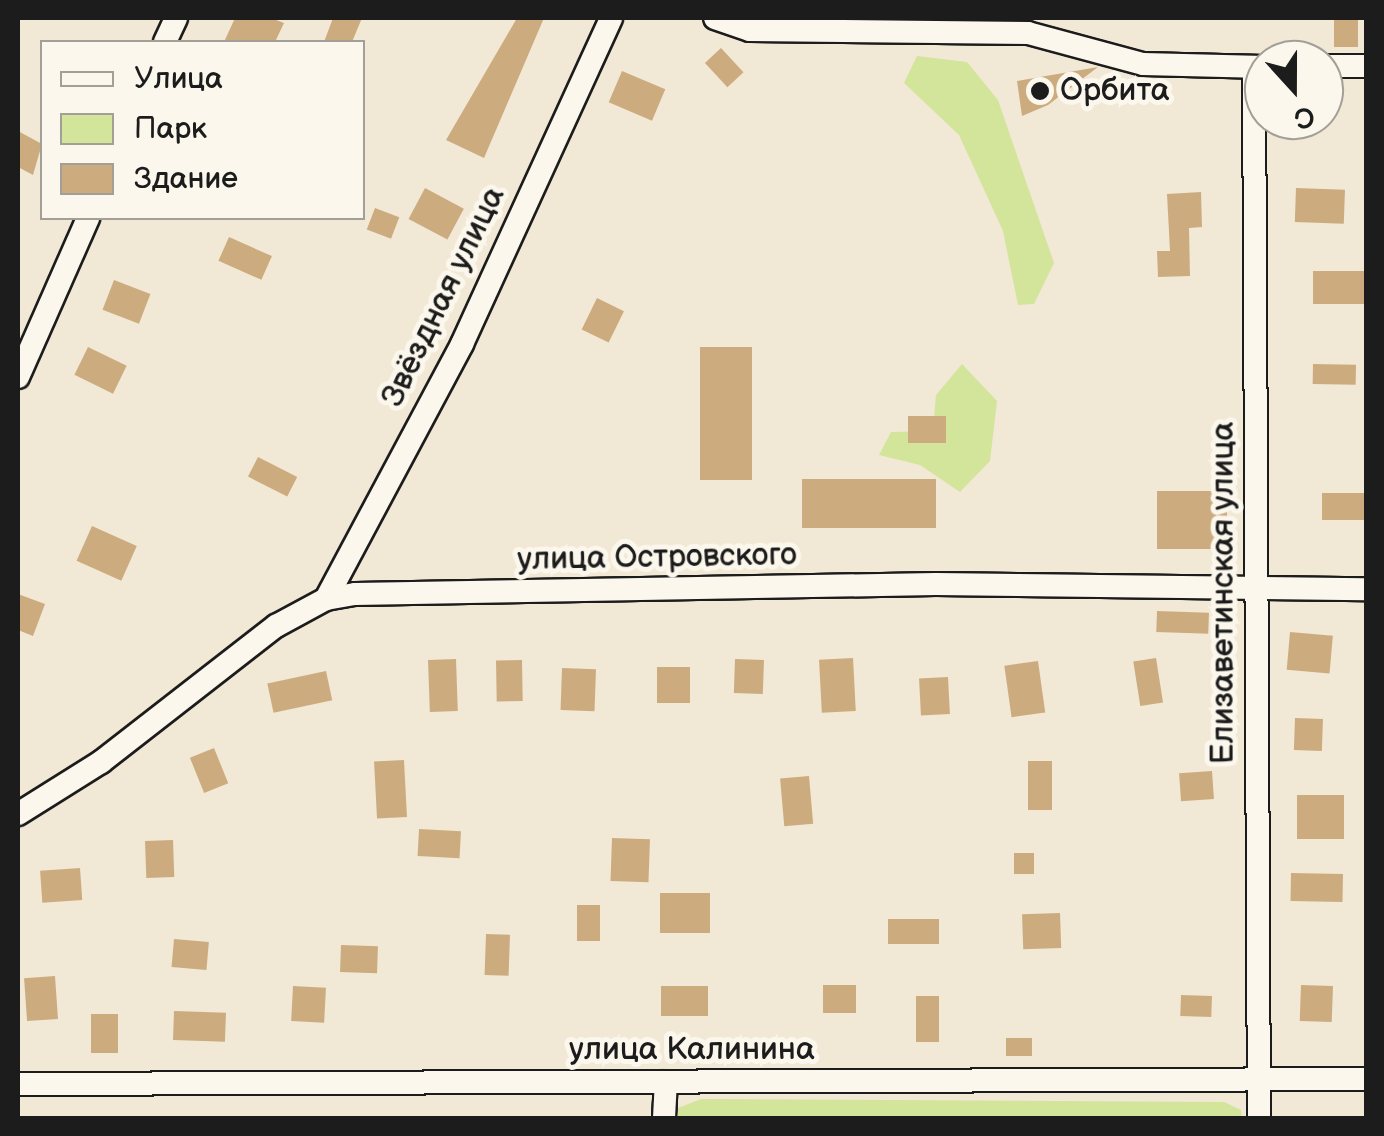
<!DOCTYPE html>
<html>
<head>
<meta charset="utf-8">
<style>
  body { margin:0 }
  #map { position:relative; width:1384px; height:1136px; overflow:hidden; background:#f2e8d6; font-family:"Balsamiq Sans",sans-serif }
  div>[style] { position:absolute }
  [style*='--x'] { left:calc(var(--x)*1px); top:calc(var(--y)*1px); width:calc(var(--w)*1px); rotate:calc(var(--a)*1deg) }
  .green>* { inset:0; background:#d2e59a }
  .building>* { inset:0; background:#ccac7f; transform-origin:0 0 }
  .roads { filter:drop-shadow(2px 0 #1c1c1c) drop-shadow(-2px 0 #1c1c1c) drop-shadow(0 2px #1c1c1c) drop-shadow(0 -2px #1c1c1c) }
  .street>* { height:22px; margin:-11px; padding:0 11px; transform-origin:11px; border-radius:11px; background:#fbf7ec }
  .dots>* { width:28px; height:28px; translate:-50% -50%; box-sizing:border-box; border:5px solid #fbf7ec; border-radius:50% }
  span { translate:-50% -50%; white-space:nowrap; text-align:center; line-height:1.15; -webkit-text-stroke:10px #fbf7ec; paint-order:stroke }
  .poi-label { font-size:32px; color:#1c1c1c }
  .left { translate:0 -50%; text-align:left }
  .street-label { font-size:32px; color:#1c1c1c }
  .frame { position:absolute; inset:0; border:20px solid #1c1c1c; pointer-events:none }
  .legend { position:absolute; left:40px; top:40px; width:325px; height:180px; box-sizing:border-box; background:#fbf7ec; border:2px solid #a29f99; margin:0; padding:12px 18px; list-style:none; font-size:30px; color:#1c1c1c }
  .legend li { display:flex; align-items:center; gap:20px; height:50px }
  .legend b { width:50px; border:2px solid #a29f99 }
  .north { position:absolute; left:1244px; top:40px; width:100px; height:100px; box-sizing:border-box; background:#fbf7ec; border:2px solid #a29f99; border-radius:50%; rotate:159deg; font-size:28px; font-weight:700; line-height:40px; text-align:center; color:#1c1c1c }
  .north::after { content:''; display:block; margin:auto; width:35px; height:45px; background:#1c1c1c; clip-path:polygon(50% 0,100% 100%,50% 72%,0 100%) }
</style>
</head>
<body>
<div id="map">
  <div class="green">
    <i style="clip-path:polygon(917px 56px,967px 62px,998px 100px,1054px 263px,1034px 304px,1018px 305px,1003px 231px,959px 135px,904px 83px)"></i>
    <i style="clip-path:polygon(962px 364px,997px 401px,990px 461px,960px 492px,920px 465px,879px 455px,891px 432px,933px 431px,936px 395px)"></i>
    <i style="clip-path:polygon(701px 1099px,1224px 1102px,1241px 1110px,1242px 1118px,678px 1118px,678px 1108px)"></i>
  </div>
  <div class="building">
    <i style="clip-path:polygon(235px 18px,271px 18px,284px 23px,275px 42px,224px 42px)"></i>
    <i style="clip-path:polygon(333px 18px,362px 18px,352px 42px,324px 42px)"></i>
    <i style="clip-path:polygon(517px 18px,544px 18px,484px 158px,446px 140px)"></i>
    <i style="left:1334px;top:18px;width:24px;height:29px"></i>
    <i style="left:721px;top:48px;width:33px;height:22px;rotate:47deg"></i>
    <i style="clip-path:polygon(1098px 67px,1048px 105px,1022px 116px,1017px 81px)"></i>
    <i style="left:622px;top:71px;width:47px;height:34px;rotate:23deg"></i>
    <i style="clip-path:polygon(18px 131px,42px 144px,33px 175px,18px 167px)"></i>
    <i style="left:425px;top:188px;width:44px;height:35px;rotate:28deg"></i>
    <i style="left:1296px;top:188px;width:49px;height:34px;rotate:2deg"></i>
    <i style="clip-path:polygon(1201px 192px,1202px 227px,1189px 228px,1190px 276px,1158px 277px,1157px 251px,1170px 251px,1167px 194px)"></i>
    <i style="left:375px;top:208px;width:26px;height:23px;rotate:21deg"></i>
    <i style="left:229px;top:237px;width:47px;height:26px;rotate:24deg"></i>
    <i style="left:1313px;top:271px;width:52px;height:33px"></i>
    <i style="left:114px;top:280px;width:39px;height:32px;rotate:21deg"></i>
    <i style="left:597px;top:298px;width:30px;height:35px;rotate:26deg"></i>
    <i style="left:88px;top:347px;width:43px;height:31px;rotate:26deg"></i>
    <i style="left:752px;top:347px;width:133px;height:52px;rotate:90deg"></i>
    <i style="left:1313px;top:364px;width:43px;height:20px;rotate:1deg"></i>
    <i style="left:908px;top:416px;width:38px;height:27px"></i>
    <i style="left:258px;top:457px;width:44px;height:22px;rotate:27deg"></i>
    <i style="left:802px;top:479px;width:134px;height:49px"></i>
    <i style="left:1227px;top:491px;width:58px;height:70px;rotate:90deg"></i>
    <i style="left:1366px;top:493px;width:27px;height:44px;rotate:90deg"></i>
    <i style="left:92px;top:526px;width:49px;height:38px;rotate:24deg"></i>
    <i style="clip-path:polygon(18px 594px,45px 604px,33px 636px,18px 630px)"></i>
    <i style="left:1157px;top:611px;width:52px;height:21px;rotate:2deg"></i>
    <i style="left:1290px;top:632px;width:43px;height:38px;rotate:5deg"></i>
    <i style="left:853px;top:658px;width:53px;height:34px;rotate:87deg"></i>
    <i style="left:1156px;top:658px;width:45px;height:23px;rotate:81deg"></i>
    <i style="left:456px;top:659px;width:52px;height:28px;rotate:88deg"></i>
    <i style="left:735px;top:659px;width:29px;height:34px;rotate:2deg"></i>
    <i style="left:522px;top:660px;width:41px;height:26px;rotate:89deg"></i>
    <i style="left:1038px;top:661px;width:52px;height:34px;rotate:82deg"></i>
    <i style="left:657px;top:667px;width:33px;height:36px"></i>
    <i style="left:562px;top:668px;width:34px;height:42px;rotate:2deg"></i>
    <i style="left:326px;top:671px;width:30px;height:60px;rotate:78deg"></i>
    <i style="left:948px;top:677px;width:37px;height:29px;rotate:87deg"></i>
    <i style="left:1295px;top:718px;width:28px;height:32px;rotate:2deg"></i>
    <i style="left:214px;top:748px;width:38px;height:26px;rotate:68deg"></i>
    <i style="left:404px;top:760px;width:57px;height:30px;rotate:87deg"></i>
    <i style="left:1028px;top:761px;width:24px;height:49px"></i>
    <i style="left:1212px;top:771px;width:28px;height:33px;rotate:86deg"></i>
    <i style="left:809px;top:776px;width:48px;height:29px;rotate:85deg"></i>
    <i style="left:1344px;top:795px;width:44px;height:47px;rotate:90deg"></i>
    <i style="left:419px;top:829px;width:42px;height:27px;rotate:3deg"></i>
    <i style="left:612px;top:838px;width:38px;height:43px;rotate:2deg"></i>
    <i style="left:173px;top:840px;width:37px;height:28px;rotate:88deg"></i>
    <i style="left:1014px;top:853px;width:20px;height:21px"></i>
    <i style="left:80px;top:868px;width:32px;height:40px;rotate:86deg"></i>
    <i style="left:1291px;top:873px;width:52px;height:28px;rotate:1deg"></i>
    <i style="left:710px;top:893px;width:40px;height:50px;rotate:90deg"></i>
    <i style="left:577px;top:905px;width:23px;height:36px"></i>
    <i style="left:1060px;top:913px;width:35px;height:38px;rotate:88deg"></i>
    <i style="left:888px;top:919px;width:51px;height:25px"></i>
    <i style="left:486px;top:934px;width:24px;height:41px;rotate:2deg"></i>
    <i style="left:174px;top:939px;width:35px;height:28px;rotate:5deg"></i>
    <i style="left:341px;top:945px;width:37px;height:27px;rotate:2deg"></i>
    <i style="left:55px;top:976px;width:43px;height:31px;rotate:86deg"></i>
    <i style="left:823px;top:985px;width:33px;height:28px"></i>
    <i style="left:1301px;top:985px;width:32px;height:36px;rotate:2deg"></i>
    <i style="left:293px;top:986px;width:33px;height:35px;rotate:3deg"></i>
    <i style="left:661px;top:986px;width:47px;height:30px"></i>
    <i style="left:1181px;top:995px;width:31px;height:21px;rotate:2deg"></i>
    <i style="left:916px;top:996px;width:23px;height:46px"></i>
    <i style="left:174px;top:1011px;width:52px;height:29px;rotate:2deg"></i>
    <i style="left:118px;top:1014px;width:39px;height:27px;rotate:90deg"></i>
    <i style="left:1006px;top:1038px;width:26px;height:18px"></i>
  </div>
  <div class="roads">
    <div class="street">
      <i style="--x:715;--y:18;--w:37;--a:19"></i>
      <i style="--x:750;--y:30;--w:278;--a:0.6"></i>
      <i style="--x:1028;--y:33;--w:119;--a:15.1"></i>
      <i style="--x:1143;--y:64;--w:121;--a:1.4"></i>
      <i style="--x:165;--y:42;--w:26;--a:-65"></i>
      <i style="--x:1324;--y:66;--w:42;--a:0"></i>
      <i style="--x:1254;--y:67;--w:1051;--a:89.73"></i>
      <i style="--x:18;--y:377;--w:174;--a:-66.2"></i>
      <i style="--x:326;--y:599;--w:289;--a:-61.9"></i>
      <i style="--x:462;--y:344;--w:358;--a:-65.4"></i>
      <i style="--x:18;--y:814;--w:98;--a:-32.1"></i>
      <i style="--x:101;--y:762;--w:222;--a:-37.9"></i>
      <i style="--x:276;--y:626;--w:57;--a:-28.4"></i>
      <i style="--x:326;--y:599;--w:29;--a:-10"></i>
      <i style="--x:355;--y:594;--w:581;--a:-0.99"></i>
      <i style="--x:936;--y:584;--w:430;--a:0.7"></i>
      <i style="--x:18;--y:1084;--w:1348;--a:-0.21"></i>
      <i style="--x:664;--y:1118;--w:36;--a:-87"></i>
    </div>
  </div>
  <div class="dots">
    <i style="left:1040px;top:91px;background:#1c1c1c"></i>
  </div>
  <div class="poi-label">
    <span class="left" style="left:1060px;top:91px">Орбита</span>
  </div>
  <div class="street-label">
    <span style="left:444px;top:297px;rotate:-64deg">Звёздная улица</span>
    <span style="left:657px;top:558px;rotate:-1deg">улица Островского</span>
    <span style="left:1224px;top:593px;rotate:-90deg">Елизаветинская улица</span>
    <span style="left:692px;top:1050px">улица Калинина</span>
  </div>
  <div class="frame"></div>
  <ul class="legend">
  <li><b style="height:12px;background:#fbf7ec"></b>Улица</li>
  <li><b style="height:28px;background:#d2e59a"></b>Парк</li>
  <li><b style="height:28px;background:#ccac7f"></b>Здание</li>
  </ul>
  <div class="north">С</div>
</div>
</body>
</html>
